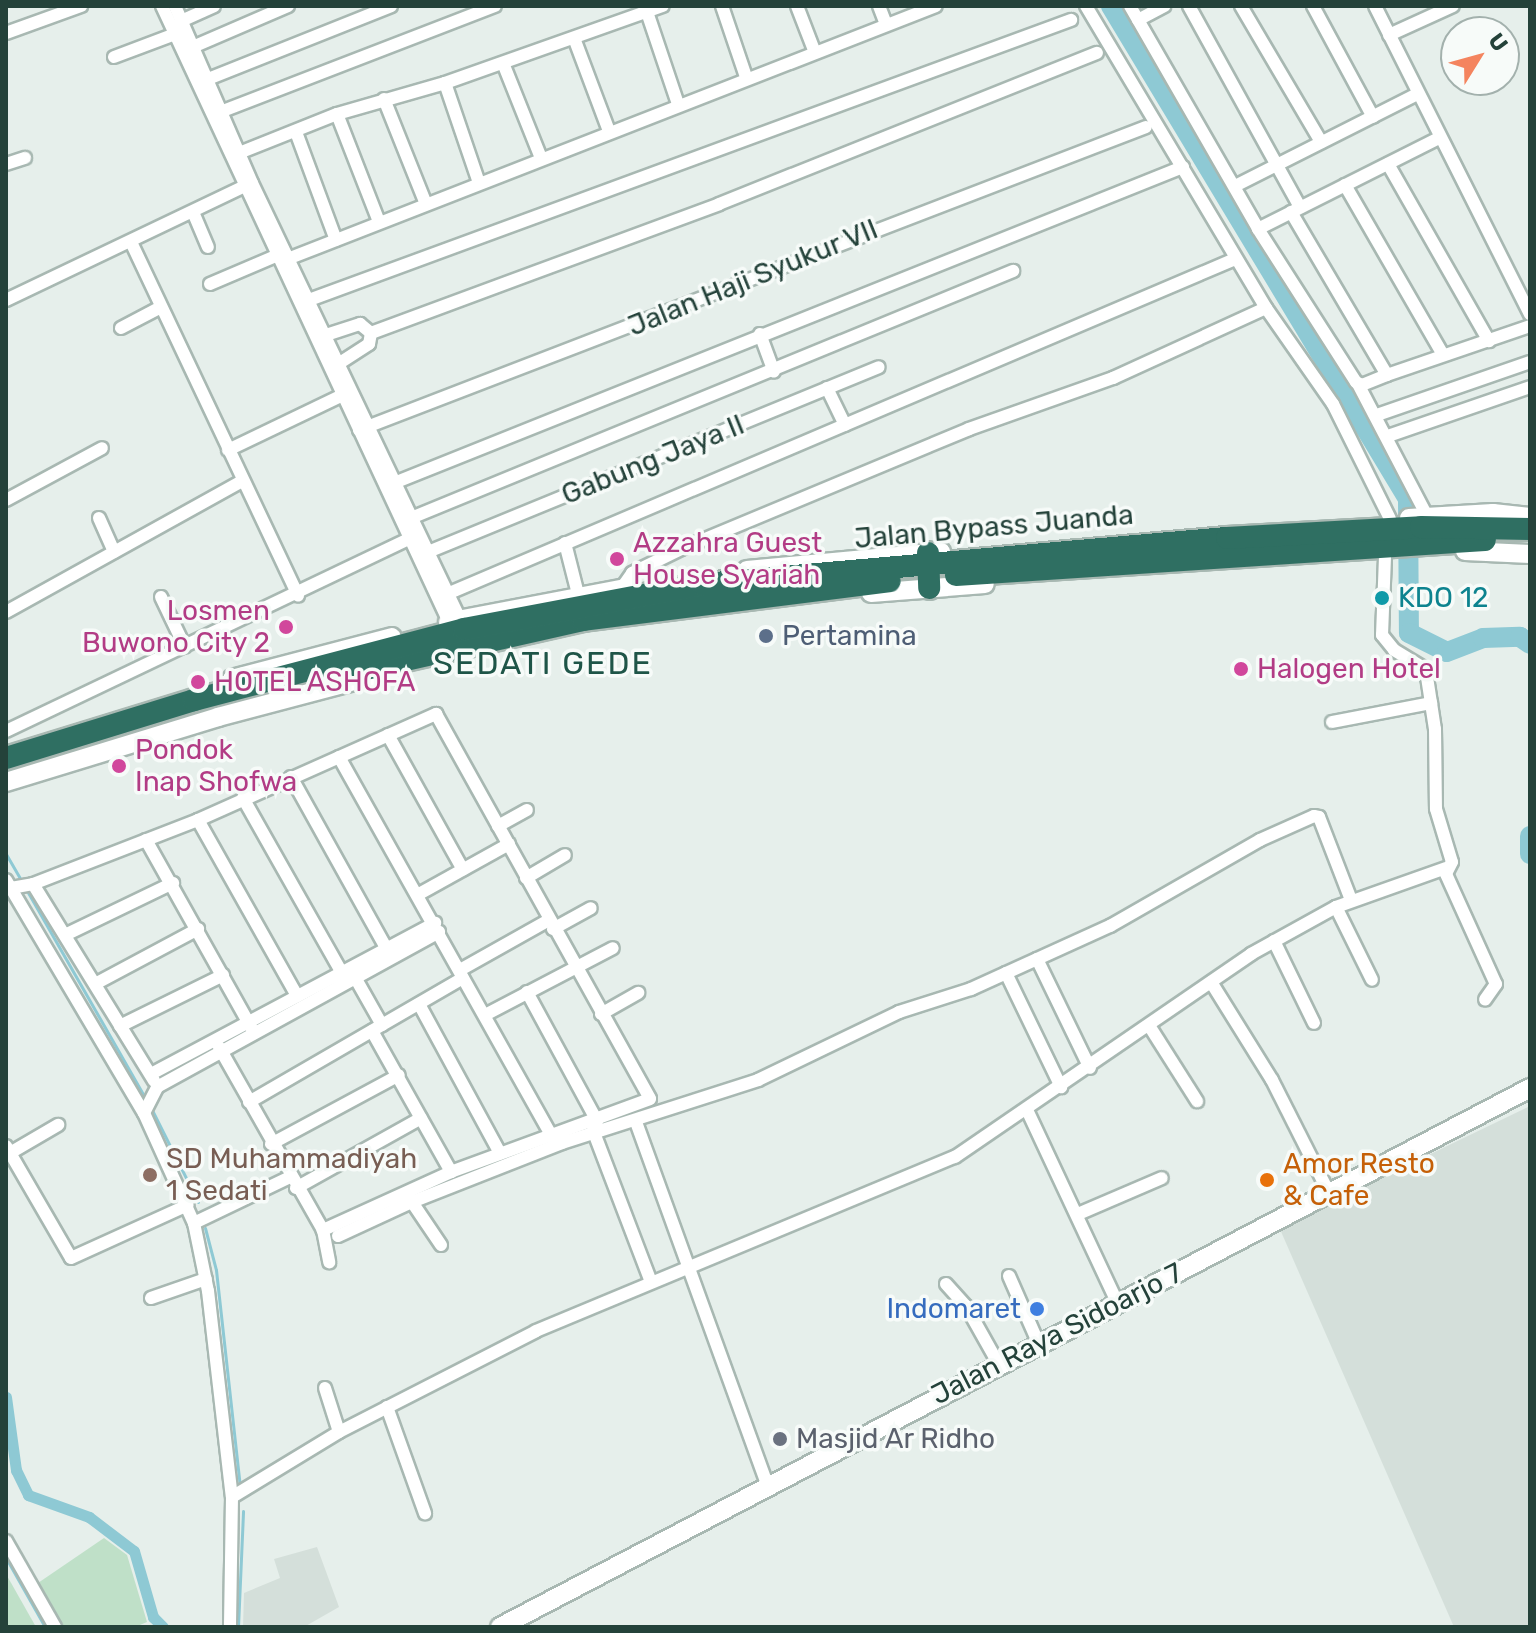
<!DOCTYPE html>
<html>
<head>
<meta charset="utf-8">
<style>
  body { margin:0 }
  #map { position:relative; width:1536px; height:1633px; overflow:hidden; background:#e6efeb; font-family:Rubik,sans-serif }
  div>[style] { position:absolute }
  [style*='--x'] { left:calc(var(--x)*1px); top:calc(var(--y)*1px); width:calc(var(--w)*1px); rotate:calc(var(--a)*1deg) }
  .built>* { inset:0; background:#d4dfda }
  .green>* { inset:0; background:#bfe0c8 }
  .stream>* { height:3px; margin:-1.5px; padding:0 1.5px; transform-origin:1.5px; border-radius:1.5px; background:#8ec9d4 }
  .canal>* { height:11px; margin:-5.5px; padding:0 5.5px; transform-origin:5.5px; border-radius:5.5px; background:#8ec9d4 }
  .river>* { height:20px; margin:-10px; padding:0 10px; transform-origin:10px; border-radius:10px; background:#8ec9d4 }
  .roads { filter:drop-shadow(2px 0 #a8b8b2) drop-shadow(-2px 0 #a8b8b2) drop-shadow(0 2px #a8b8b2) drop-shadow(0 -2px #a8b8b2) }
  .street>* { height:12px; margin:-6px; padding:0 6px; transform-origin:6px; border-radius:6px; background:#fff }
  .secondary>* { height:18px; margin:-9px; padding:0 9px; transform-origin:9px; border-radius:9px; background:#fff }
  .highway>* { height:22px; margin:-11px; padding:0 11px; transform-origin:11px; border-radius:11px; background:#2f6f62 }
  .dots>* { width:22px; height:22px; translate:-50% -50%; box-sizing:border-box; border:4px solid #f7fbf9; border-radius:50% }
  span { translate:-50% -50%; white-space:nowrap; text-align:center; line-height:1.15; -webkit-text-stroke:7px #f7fbf9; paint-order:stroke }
  .street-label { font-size:28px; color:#24423a }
  .hotel-label { font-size:28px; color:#b23c85 }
  .left { translate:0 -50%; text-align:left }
  .right { translate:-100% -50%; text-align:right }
  .culture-label { font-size:28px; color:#0d838f }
  .service-label { font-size:28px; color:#4e5e75 }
  .education-label { font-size:28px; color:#785e54 }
  .food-label { font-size:28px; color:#c56008 }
  .shop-label { font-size:28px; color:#366cbe }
  .worship-label { font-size:28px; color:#5b616d }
  .quarter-label { font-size:32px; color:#1f5548; letter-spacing:2px }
  .frame { position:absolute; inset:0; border:8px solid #24423a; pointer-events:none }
  .north { position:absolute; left:1440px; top:16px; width:80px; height:80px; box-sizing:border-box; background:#f7fbf9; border:2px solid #a3b1ad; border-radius:50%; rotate:53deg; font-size:22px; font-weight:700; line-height:32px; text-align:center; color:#24423a }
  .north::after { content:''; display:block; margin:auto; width:28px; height:36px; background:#f4845f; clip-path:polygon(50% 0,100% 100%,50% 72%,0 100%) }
</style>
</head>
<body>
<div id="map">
  <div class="built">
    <i style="clip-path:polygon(1530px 1106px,1530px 1627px,1454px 1627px,1279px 1227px)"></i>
    <i style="clip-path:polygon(317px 1547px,339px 1607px,304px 1627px,243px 1627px,244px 1593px,280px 1578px,274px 1559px)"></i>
  </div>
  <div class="green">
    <i style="clip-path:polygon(104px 1538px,127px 1555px,147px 1622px,135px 1627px,61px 1627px,38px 1583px)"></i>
    <i style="clip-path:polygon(6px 1574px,36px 1627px,6px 1627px)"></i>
  </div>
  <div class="stream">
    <i style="--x:6;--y:854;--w:32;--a:60"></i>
    <i style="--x:26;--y:889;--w:244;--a:60.3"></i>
    <i style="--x:151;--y:1108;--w:105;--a:63.4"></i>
    <i style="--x:205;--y:1228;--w:43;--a:75.3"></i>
    <i style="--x:216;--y:1270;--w:217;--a:83.7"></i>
    <i style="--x:6;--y:1558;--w:79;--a:60.5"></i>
    <i style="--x:238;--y:1627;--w:116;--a:-87.5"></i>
  </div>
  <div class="canal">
    <i style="--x:6;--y:1397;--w:74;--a:82.2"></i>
    <i style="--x:16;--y:1470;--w:28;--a:64"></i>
    <i style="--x:28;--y:1495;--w:65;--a:19.8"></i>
    <i style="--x:89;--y:1517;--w:56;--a:37.1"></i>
    <i style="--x:134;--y:1551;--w:69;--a:73.9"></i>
    <i style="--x:153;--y:1617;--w:14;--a:45"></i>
  </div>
  <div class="river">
    <i style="--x:1111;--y:6;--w:576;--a:58.93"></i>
    <i style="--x:1408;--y:499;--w:134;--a:89.6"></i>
    <i style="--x:1409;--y:633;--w:42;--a:26.6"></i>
    <i style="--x:1447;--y:652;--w:39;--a:-21"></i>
    <i style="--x:1483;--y:638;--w:37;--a:-2"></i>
    <i style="--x:1520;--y:637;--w:12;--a:35"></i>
    <i style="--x:1530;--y:836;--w:18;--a:90"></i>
  </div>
  <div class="roads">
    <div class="street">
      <i style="--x:162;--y:6;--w:680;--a:65.02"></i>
      <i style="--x:175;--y:6;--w:193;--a:66.5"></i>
      <i style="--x:252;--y:183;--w:491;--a:64.5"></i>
      <i style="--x:722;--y:6;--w:75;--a:71.3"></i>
      <i style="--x:797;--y:6;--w:47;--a:68.9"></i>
      <i style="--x:879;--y:6;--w:19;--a:69"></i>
      <i style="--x:1086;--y:6;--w:352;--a:59.2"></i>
      <i style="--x:1266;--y:308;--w:117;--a:55.1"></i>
      <i style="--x:1333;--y:404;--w:128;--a:63.6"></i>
      <i style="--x:1130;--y:6;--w:257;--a:60.1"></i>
      <i style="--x:1258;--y:229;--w:182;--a:57.4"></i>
      <i style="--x:1356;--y:382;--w:7;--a:27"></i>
      <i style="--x:1362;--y:385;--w:27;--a:-22"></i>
      <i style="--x:1189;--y:6;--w:230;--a:61.1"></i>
      <i style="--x:1241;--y:6;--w:158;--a:59.5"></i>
      <i style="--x:1313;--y:6;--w:126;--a:61.6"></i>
      <i style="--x:1375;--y:6;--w:345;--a:63.3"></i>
      <i style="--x:647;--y:12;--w:97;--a:71.4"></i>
      <i style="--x:1138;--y:20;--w:30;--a:-28"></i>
      <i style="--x:181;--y:21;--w:36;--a:-24"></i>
      <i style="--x:6;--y:33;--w:80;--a:-19.8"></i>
      <i style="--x:1389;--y:35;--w:70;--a:-24.4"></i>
      <i style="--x:574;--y:38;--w:99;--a:69.4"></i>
      <i style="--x:188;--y:49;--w:109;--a:-23.3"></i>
      <i style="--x:114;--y:57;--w:65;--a:-20.7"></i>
      <i style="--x:503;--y:63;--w:102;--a:68.2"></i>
      <i style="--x:208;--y:79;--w:197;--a:-21.7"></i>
      <i style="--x:445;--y:83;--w:106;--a:71.2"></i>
      <i style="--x:384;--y:99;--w:113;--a:68.2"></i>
      <i style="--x:215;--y:114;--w:300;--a:-21.1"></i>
      <i style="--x:337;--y:114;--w:116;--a:68.7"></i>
      <i style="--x:296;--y:132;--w:115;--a:69.7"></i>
      <i style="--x:239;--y:153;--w:105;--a:-21.7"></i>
      <i style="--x:337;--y:114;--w:112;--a:-16"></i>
      <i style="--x:445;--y:83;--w:231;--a:-19.5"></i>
      <i style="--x:6;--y:164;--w:20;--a:-18"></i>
      <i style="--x:1388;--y:164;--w:204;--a:60.3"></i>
      <i style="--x:1345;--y:185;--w:196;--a:60"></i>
      <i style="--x:1235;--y:186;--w:204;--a:-26.8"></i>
      <i style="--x:193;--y:212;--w:38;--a:67"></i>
      <i style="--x:1291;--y:212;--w:189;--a:59.5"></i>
      <i style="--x:1387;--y:375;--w:151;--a:-18.9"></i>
      <i style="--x:1258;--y:229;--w:203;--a:-26.7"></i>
      <i style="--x:131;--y:242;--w:391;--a:64.7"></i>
      <i style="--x:290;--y:258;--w:693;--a:-21.31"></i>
      <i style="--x:210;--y:284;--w:74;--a:-23.1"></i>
      <i style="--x:6;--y:300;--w:269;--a:-25.5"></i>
      <i style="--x:309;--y:300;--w:812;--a:-20.18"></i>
      <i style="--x:121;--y:328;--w:45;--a:-27.7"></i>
      <i style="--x:371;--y:333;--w:371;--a:-20.3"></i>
      <i style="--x:719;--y:204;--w:407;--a:-21.8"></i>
      <i style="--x:760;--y:334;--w:40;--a:69.8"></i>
      <i style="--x:326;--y:335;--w:36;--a:-18"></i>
      <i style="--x:360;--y:324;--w:14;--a:39"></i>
      <i style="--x:371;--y:333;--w:11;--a:100"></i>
      <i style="--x:369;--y:344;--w:35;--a:147"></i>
      <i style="--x:1358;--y:384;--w:149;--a:62.4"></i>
      <i style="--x:827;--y:388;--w:41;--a:64.1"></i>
      <i style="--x:1377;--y:415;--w:162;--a:-19.1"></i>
      <i style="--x:359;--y:430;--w:843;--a:-21.06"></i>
      <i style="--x:1388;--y:436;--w:150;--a:-19"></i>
      <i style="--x:228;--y:450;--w:127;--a:-25.6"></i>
      <i style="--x:394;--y:483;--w:850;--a:-21.83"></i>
      <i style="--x:6;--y:500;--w:109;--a:-28.4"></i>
      <i style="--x:99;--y:518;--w:37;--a:66"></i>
      <i style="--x:411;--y:518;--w:651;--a:-22.31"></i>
      <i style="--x:565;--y:543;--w:53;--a:75.7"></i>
      <i style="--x:428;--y:552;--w:487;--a:-22.3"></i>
      <i style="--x:1385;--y:557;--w:78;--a:92.2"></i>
      <i style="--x:1382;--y:635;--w:19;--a:51"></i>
      <i style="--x:1394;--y:650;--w:35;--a:31"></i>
      <i style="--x:1424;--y:668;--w:9;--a:72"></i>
      <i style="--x:1427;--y:677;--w:53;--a:81.3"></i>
      <i style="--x:1435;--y:729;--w:80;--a:89.3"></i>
      <i style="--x:1436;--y:809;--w:55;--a:73.2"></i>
      <i style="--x:1452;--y:862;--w:13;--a:117"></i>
      <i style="--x:1446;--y:874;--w:121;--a:65.6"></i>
      <i style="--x:1496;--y:984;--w:19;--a:125"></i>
      <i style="--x:621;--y:589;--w:19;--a:-55"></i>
      <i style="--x:632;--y:573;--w:55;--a:-26.1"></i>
      <i style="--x:681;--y:549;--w:312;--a:-22.6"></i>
      <i style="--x:969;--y:429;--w:153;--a:-19.5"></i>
      <i style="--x:1113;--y:378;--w:168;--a:-24.6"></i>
      <i style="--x:447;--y:594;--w:856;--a:-23.03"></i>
      <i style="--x:161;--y:597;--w:55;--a:64.4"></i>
      <i style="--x:6;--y:612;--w:270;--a:-29"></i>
      <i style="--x:1332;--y:722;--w:101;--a:-10.9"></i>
      <i style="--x:6;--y:731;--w:452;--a:-25.5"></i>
      <i style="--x:388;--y:735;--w:154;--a:60.9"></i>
      <i style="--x:339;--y:757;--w:433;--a:60.7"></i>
      <i style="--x:291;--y:777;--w:196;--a:60.9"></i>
      <i style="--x:243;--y:798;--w:199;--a:60.5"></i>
      <i style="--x:198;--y:820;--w:202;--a:60.6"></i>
      <i style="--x:498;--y:826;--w:33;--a:-29"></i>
      <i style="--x:146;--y:840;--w:217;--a:60.7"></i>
      <i style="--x:526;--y:878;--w:45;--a:-30.5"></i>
      <i style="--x:6;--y:880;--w:271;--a:59.4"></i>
      <i style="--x:144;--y:1113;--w:121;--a:65.6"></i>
      <i style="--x:194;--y:1223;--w:69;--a:78.4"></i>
      <i style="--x:208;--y:1291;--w:207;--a:83.4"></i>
      <i style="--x:232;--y:1497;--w:130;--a:90.9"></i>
      <i style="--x:33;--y:884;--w:231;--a:58.4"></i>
      <i style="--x:11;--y:888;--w:22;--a:-10"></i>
      <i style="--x:33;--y:884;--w:177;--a:-21.2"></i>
      <i style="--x:198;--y:820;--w:261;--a:-24"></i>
      <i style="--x:436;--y:714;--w:440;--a:60.9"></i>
      <i style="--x:650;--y:1099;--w:212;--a:159.9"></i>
      <i style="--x:451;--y:1172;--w:141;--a:155.6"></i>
      <i style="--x:419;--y:894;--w:103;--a:-29.1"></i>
      <i style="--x:1336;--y:907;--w:81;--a:63.7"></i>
      <i style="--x:553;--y:929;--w:43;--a:-28.9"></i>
      <i style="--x:65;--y:935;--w:120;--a:-25.7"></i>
      <i style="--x:1274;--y:941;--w:91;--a:64"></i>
      <i style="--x:1037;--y:959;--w:121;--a:64.1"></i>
      <i style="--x:460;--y:970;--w:102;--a:-29.3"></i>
      <i style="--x:352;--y:972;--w:61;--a:60.5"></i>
      <i style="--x:1006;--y:973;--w:127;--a:64.2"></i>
      <i style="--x:1211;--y:982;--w:115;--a:58.1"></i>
      <i style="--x:1272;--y:1080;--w:129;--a:63.2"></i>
      <i style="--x:95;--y:984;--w:117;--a:-28.1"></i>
      <i style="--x:527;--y:992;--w:147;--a:61.5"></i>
      <i style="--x:419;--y:1004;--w:170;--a:61.5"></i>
      <i style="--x:601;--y:1014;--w:43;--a:-29.6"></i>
      <i style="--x:485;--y:1015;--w:144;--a:-27.6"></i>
      <i style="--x:120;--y:1026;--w:115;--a:-26.3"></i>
      <i style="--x:1150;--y:1027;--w:88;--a:57.6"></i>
      <i style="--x:372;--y:1031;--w:162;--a:60.7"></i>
      <i style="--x:219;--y:1047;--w:210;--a:60.4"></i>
      <i style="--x:323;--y:1230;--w:33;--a:79"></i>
      <i style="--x:151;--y:1074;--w:322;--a:-28"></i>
      <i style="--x:249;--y:1102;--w:247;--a:-30.1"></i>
      <i style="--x:1028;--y:1112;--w:210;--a:64.9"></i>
      <i style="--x:144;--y:1113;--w:29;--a:-63"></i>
      <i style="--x:157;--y:1087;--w:322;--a:-28.8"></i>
      <i style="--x:636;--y:1122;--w:387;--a:70.1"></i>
      <i style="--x:593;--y:1130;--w:163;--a:69.1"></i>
      <i style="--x:271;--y:1144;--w:145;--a:-28.3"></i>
      <i style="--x:6;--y:1146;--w:129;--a:59.9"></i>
      <i style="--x:71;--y:1258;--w:128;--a:-24.4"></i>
      <i style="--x:10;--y:1153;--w:56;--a:-30.3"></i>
      <i style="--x:296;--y:1188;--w:143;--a:-29.2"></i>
      <i style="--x:1078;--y:1214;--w:91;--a:-23.2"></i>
      <i style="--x:194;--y:1223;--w:104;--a:-25.6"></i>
      <i style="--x:338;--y:1236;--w:81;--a:-24.7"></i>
      <i style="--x:441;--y:1245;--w:52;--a:-124"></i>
      <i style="--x:412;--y:1202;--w:161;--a:-21.5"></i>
      <i style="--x:562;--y:1143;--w:206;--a:-17.8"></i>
      <i style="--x:758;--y:1080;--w:157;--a:-25.7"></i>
      <i style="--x:899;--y:1012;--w:76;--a:-17.7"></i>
      <i style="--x:971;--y:989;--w:153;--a:-24.4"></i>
      <i style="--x:1110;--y:926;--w:173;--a:-29.8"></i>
      <i style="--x:1260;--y:840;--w:59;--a:-24"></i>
      <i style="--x:1314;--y:816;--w:5;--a:11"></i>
      <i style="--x:1319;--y:817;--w:89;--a:68.9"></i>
      <i style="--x:1009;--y:1276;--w:72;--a:66.3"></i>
      <i style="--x:946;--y:1284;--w:30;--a:48"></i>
      <i style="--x:966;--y:1306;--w:65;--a:60.7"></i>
      <i style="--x:151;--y:1298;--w:58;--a:-19.1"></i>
      <i style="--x:325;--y:1388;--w:46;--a:72.3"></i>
      <i style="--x:387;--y:1407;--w:113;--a:70.3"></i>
      <i style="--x:232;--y:1497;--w:125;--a:-31.3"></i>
      <i style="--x:339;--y:1432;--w:221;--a:-27.1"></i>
      <i style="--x:536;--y:1331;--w:454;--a:-22.6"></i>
      <i style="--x:955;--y:1157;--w:359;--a:-34.4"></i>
      <i style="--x:1251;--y:954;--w:97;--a:-28.9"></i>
      <i style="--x:1336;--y:907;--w:117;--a:-19.5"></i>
      <i style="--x:6;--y:1541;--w:99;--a:60.3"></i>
    </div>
    <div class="secondary">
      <i style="--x:1409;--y:518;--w:84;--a:-3.4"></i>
      <i style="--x:1493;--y:513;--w:37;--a:6"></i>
      <i style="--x:1465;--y:551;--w:65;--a:2.6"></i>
      <i style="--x:747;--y:570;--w:195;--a:-5.3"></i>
      <i style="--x:871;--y:593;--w:114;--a:-4.5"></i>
      <i style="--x:448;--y:622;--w:186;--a:-10.8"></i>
      <i style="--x:232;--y:679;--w:165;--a:-14.7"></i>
      <i style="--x:6;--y:782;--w:222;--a:-17"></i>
      <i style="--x:218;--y:717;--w:169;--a:-14.8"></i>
      <i style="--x:500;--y:1627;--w:1163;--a:-27.62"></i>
    </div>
    <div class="highway">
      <i style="--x:928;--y:553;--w:35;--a:88"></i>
      <i style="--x:956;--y:575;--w:530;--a:-3.79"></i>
      <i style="--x:361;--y:670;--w:228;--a:-12.7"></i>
      <i style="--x:583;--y:620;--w:309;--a:-7.2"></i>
      <i style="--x:6;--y:758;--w:197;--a:-17.1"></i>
      <i style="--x:194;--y:700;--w:279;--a:-14.7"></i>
      <i style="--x:464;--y:629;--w:243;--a:-10.7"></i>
      <i style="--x:703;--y:584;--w:526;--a:-5.02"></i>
      <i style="--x:1227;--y:538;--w:194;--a:-3.2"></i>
      <i style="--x:1421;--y:527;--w:109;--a:1.1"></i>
    </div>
  </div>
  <div class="dots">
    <i style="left:617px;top:559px;background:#d1479c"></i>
    <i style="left:1382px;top:598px;background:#0f9aa8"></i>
    <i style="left:286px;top:627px;background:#d1479c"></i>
    <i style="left:766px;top:636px;background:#5c6f8a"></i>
    <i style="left:1241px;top:669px;background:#d1479c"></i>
    <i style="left:198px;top:682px;background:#d1479c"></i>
    <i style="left:119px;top:766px;background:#d1479c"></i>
    <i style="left:150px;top:1175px;background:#8d6e63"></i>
    <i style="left:1267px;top:1180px;background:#e8710a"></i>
    <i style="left:1037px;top:1309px;background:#3f7fe0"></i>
    <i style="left:780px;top:1439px;background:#6b7280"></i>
  </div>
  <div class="street-label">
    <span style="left:753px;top:278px;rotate:-22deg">Jalan Haji Syukur VII</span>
    <span style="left:653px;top:460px;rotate:-22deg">Gabung Jaya II</span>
    <span style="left:994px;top:527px;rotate:-5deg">Jalan Bypass Juanda</span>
    <span style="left:1057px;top:1334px;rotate:-27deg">Jalan Raya Sidoarjo 7</span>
  </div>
  <div class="hotel-label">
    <span class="left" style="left:633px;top:559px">Azzahra Guest<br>House Syariah</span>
    <span class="right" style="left:270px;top:627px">Losmen<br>Buwono City 2</span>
    <span class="left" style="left:1257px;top:669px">Halogen Hotel</span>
    <span class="left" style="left:214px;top:682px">HOTEL ASHOFA</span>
    <span class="left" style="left:135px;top:766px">Pondok<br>Inap Shofwa</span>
  </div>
  <div class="culture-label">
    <span class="left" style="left:1398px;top:598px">KDO 12</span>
  </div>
  <div class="service-label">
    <span class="left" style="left:782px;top:636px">Pertamina</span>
  </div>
  <div class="education-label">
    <span class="left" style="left:166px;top:1175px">SD Muhammadiyah<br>1 Sedati</span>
  </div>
  <div class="food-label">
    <span class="left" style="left:1283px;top:1180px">Amor Resto<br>&amp; Cafe</span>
  </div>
  <div class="shop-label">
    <span class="right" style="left:1021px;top:1309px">Indomaret</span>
  </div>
  <div class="worship-label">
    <span class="left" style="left:796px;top:1439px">Masjid Ar Ridho</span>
  </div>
  <div class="quarter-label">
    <span style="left:543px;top:663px">SEDATI GEDE</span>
  </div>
  <div class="frame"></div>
  <div class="north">U</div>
</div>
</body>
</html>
